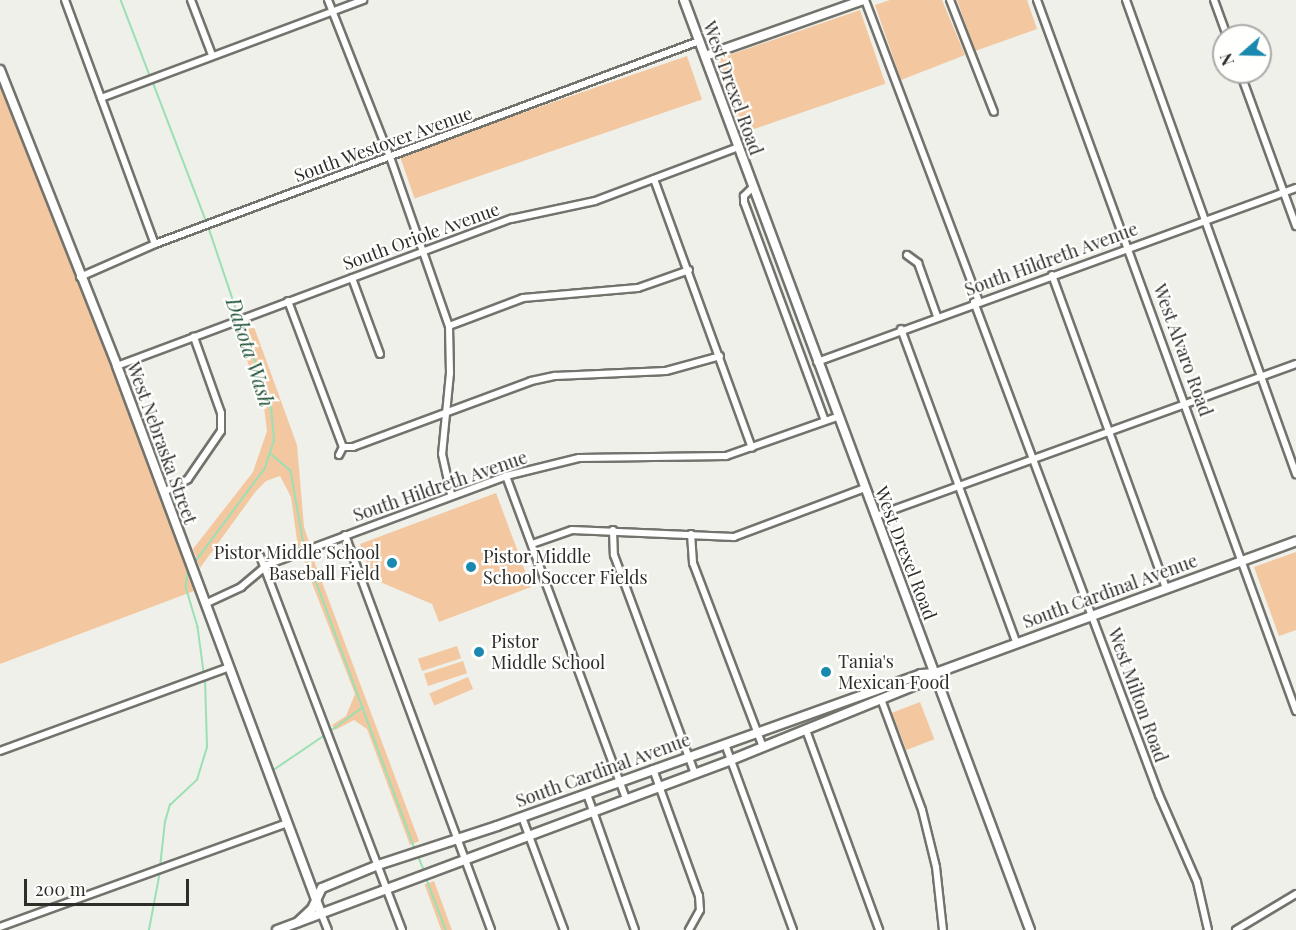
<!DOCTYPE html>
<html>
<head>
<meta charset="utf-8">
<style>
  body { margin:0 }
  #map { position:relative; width:1296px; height:930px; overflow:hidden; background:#eff0e9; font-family:"Playfair Display",serif }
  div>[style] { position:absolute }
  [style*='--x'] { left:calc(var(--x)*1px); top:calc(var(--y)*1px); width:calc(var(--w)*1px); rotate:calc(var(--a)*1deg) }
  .green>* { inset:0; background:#f3c7a0; transform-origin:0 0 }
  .stream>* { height:1.5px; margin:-0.75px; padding:0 0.75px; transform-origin:0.75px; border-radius:0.75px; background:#9be0b5 }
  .roads { filter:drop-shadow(2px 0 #73736d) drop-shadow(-2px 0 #73736d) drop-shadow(0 2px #73736d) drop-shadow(0 -2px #73736d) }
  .minor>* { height:6px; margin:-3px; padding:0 3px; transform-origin:3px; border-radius:3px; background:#fff }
  .tertiary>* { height:8px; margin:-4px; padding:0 4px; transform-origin:4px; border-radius:4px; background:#fff }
  .secondary>* { height:8px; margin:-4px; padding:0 4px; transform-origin:4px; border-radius:4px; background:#fff }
  .dots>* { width:16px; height:16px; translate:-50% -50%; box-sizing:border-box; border:3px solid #fffffe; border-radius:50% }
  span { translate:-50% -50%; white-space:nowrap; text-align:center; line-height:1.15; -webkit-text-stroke:4.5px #fffffe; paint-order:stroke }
  .street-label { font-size:18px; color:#2d2d2a }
  .poi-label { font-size:18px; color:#2d2d2a }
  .right { translate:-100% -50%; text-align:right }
  .left { translate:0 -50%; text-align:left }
  .water-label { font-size:20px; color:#1e5135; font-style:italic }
  .north { position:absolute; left:1212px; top:24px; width:60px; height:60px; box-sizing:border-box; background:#fffffe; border:2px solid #ababa9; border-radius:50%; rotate:250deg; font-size:16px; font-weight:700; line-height:24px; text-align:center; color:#2d2d2a }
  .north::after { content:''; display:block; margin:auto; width:21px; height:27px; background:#1a89af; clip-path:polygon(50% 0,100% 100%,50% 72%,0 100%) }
  .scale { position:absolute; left:24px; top:879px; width:165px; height:27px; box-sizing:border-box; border:3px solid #2d2d2a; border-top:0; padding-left:8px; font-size:18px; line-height:21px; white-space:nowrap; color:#2d2d2a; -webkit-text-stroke:4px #fffffe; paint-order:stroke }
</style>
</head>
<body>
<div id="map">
  <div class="green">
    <i style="clip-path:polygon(890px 0,942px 0,965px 55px,901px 80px,875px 5px)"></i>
    <i style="clip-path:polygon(957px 0,1027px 0,1037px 29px,975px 51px)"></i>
    <i style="left:860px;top:10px;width:78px;height:152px;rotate:71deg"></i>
    <i style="left:687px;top:56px;width:46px;height:304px;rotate:71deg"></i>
    <i style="clip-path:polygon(0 83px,114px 366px,194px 591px,0 664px)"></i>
    <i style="clip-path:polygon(254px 327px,297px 445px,304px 527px,309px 542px,298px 547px,291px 497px,280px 476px,266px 481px,256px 491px,200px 568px,193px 549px,253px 472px,267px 431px,264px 407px,237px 333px)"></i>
    <i style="clip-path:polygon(496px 493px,531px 587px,439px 622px,432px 604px,373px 579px,360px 544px)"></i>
    <i style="clip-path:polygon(1296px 552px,1296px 630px,1279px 636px,1254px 567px)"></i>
    <i style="clip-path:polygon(313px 558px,419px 841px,410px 845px,367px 729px,354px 720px,335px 730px,332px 725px,346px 716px,355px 694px,303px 560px)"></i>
    <i style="left:457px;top:646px;width:13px;height:41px;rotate:72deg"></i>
    <i style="left:463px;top:661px;width:13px;height:41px;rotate:72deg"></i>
    <i style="left:468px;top:677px;width:13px;height:42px;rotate:67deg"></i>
    <i style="left:920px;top:702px;width:40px;height:30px;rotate:69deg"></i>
    <i style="left:434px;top:881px;width:52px;height:10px;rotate:70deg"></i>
  </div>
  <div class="stream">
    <i style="--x:121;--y:0;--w:84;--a:69"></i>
    <i style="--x:153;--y:82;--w:151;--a:69"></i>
    <i style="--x:209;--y:228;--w:94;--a:71.4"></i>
    <i style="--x:271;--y:454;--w:26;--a:40"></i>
    <i style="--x:291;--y:471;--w:80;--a:80"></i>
    <i style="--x:306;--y:554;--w:314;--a:69.7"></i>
    <i style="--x:195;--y:562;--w:117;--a:-53.3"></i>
    <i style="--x:265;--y:468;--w:28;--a:-72"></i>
    <i style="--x:274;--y:441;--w:35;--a:-95"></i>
    <i style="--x:271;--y:406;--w:89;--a:-109.7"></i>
    <i style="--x:189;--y:566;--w:21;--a:98"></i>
    <i style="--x:186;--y:587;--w:42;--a:73.3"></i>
    <i style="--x:198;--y:627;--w:45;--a:82.4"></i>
    <i style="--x:329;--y:732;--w:42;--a:-36.3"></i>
    <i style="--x:272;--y:771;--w:64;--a:-34.2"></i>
    <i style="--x:418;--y:855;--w:16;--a:68"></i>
    <i style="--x:160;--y:867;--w:45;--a:-83.7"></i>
    <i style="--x:165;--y:822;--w:18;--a:-74"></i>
    <i style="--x:170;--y:805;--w:37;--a:-43"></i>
    <i style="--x:197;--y:780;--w:34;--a:-73"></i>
    <i style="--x:207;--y:747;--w:67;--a:-91.7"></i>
    <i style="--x:426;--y:877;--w:57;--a:69.3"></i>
    <i style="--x:149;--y:930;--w:59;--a:-79.3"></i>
  </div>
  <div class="roads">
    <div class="minor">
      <i style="--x:65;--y:0;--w:260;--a:69.8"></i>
      <i style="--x:191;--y:0;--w:59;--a:69.1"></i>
      <i style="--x:328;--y:0;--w:169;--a:68.5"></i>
      <i style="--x:390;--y:157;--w:179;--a:70.8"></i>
      <i style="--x:449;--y:326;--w:47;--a:88.8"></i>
      <i style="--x:450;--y:373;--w:81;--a:95.6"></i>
      <i style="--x:442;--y:454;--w:41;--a:77.3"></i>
      <i style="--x:865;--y:0;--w:322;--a:69.3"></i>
      <i style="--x:950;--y:0;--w:120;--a:68.6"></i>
      <i style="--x:1037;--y:0;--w:757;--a:69.98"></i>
      <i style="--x:1126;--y:0;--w:504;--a:70.27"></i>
      <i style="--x:1214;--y:0;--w:38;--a:70"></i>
      <i style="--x:1240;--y:72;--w:164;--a:70"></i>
      <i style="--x:101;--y:98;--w:280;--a:-20.5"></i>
      <i style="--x:654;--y:179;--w:286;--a:70"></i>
      <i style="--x:753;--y:187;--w:13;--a:135"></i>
      <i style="--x:744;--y:196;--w:6;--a:90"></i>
      <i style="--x:744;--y:202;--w:233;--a:69.7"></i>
      <i style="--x:907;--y:255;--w:14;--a:36"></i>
      <i style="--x:918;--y:263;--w:56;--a:70.3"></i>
      <i style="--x:1052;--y:275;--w:333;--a:70"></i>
      <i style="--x:80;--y:277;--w:82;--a:-23.7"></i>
      <i style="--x:155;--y:244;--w:581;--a:-20.46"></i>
      <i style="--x:352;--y:278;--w:81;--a:69.8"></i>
      <i style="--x:288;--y:301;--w:156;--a:69.4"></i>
      <i style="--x:974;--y:302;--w:527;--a:69.43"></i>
      <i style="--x:1159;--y:795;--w:95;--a:66.4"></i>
      <i style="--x:1197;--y:882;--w:49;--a:77.1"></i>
      <i style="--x:449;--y:326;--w:79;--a:-20.7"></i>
      <i style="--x:523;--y:298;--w:115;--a:-5"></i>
      <i style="--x:638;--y:288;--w:54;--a:-19.4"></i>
      <i style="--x:901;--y:329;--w:333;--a:69.8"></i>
      <i style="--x:817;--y:362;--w:510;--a:-19.96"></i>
      <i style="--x:117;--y:366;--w:421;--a:-20.5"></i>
      <i style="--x:511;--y:219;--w:86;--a:-12.1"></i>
      <i style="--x:595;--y:201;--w:154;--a:-20.6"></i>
      <i style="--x:343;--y:447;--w:10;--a:0"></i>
      <i style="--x:353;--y:447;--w:190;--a:-20.3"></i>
      <i style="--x:531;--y:381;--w:25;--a:-12"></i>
      <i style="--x:555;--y:376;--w:111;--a:-2.6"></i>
      <i style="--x:666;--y:371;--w:56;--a:-15.5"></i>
      <i style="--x:339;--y:455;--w:9;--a:-63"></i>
      <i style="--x:506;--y:476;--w:344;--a:69.6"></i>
      <i style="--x:164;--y:492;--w:27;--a:-28"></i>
      <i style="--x:188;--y:479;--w:58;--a:-55.5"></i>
      <i style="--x:221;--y:431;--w:18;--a:-90"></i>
      <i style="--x:221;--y:413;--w:81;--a:-109.6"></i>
      <i style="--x:876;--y:516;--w:447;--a:-19.9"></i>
      <i style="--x:613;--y:530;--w:25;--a:88"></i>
      <i style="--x:614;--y:555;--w:233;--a:69.7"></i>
      <i style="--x:691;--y:534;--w:29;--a:86"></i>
      <i style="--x:693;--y:563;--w:197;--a:69.2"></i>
      <i style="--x:345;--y:535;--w:421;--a:69.7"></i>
      <i style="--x:532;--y:544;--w:42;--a:-19.3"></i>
      <i style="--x:572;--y:530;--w:162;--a:2.5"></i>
      <i style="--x:734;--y:537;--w:140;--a:-20.5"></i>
      <i style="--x:260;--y:556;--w:400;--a:69.2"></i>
      <i style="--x:207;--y:603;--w:38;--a:-25"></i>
      <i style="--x:241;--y:587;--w:34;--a:-40"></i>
      <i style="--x:267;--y:565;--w:255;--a:-20.4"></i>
      <i style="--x:506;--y:476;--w:75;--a:-13.9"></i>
      <i style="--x:579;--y:458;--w:147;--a:-0.8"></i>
      <i style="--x:726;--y:456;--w:118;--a:-19.4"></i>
      <i style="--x:881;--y:699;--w:118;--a:69.7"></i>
      <i style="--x:922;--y:810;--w:59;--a:76.2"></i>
      <i style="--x:936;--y:867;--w:63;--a:83.7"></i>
      <i style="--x:806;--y:730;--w:213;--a:69.9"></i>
      <i style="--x:725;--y:744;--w:198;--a:69.9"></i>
      <i style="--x:0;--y:751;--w:244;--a:-20.1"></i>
      <i style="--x:653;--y:769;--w:135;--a:70.1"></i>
      <i style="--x:699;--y:896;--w:14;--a:86"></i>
      <i style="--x:700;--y:910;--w:23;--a:119"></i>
      <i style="--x:587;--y:794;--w:144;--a:70.6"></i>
      <i style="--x:522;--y:817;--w:121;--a:69.6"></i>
      <i style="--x:321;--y:913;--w:18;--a:68"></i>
      <i style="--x:0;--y:927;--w:306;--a:-19.9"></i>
      <i style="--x:1236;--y:930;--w:70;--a:-31"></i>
    </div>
    <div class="tertiary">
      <i style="--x:684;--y:0;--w:992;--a:69.59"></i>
      <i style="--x:705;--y:56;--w:168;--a:-19.5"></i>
      <i style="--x:0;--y:70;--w:318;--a:68.4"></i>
      <i style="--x:117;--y:366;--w:584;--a:69.55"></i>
    </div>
    <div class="secondary">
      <i style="--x:298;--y:922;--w:19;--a:-43"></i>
      <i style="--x:312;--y:909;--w:23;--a:-65"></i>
      <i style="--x:322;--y:888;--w:61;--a:-22.3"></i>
      <i style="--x:378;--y:865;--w:125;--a:-18.1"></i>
      <i style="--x:497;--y:826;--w:450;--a:-19.7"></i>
      <i style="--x:921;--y:674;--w:15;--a:-4"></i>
      <i style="--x:936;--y:673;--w:383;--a:-20.1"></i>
      <i style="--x:277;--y:930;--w:485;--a:-20.5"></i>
      <i style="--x:731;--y:760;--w:210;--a:-22.1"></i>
      <i style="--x:926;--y:681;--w:12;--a:-42"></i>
    </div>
  </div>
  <div class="dots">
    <i style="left:392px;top:563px;background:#1a89af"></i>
    <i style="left:471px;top:567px;background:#1a89af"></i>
    <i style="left:479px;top:652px;background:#1a89af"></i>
    <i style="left:826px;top:672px;background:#1a89af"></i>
  </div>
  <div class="street-label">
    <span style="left:733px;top:88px;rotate:70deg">West Drexel Road</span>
    <span style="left:383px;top:144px;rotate:-20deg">South Westover Avenue</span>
    <span style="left:421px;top:236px;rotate:-20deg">South Oriole Avenue</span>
    <span style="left:1051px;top:259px;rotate:-20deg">South Hildreth Avenue</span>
    <span style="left:1183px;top:350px;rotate:70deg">West Alvaro Road</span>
    <span style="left:162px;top:443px;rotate:70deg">West Nebraska Street</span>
    <span style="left:440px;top:486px;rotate:-19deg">South Hildreth Avenue</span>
    <span style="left:906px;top:553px;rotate:69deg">West Drexel Road</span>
    <span style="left:1110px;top:591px;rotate:-20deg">South Cardinal Avenue</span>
    <span style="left:1138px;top:695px;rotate:70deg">West Milton Road</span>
    <span style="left:603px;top:770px;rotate:-20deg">South Cardinal Avenue</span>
  </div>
  <div class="poi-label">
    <span class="right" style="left:380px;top:563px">Pistor Middle School<br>Baseball Field</span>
    <span class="left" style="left:483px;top:567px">Pistor Middle<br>School Soccer Fields</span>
    <span class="left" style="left:491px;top:652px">Pistor<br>Middle School</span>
    <span class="left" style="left:838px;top:672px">Tania's<br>Mexican Food</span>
  </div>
  <div class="water-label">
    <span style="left:251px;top:352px;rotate:72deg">Dakota Wash</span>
  </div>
  <div class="north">N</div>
  <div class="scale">200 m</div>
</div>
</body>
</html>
